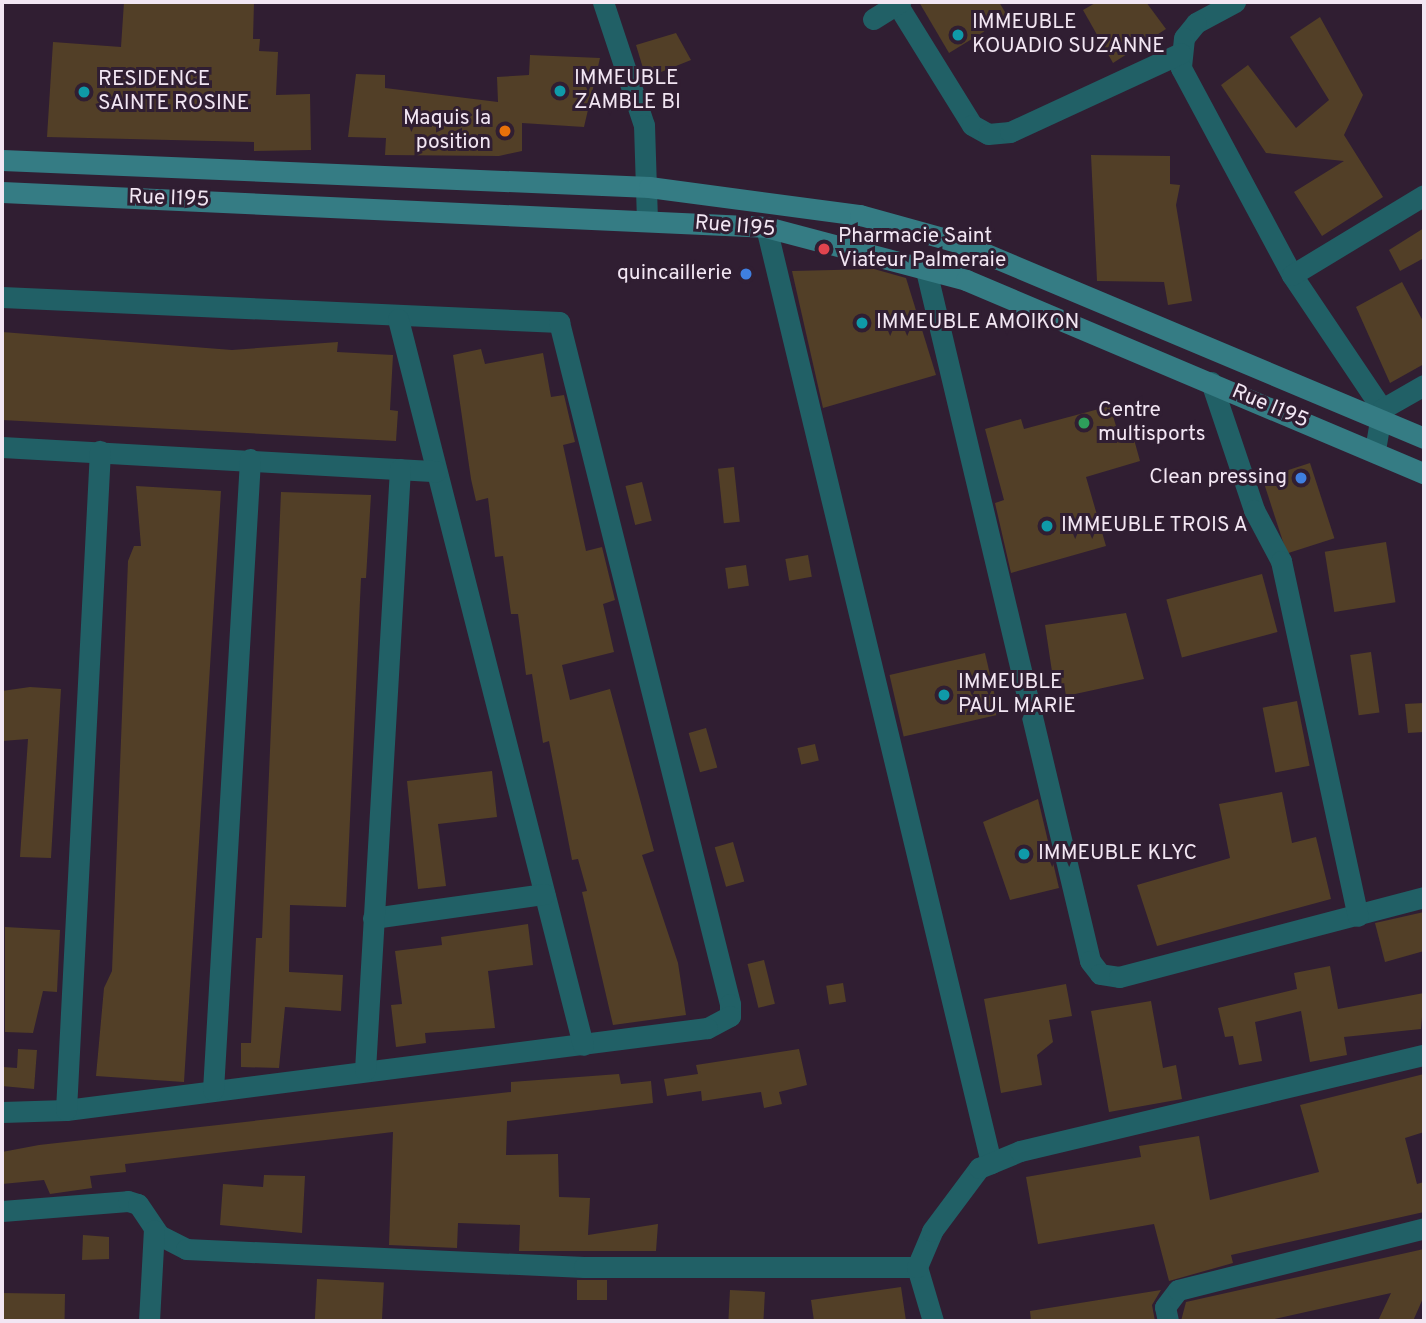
<!DOCTYPE html>
<html>
<head>
<meta charset="utf-8">
<style>
  body { margin:0 }
  #map { position:relative; width:1426px; height:1323px; overflow:hidden; background:#301e32; font-family:Overpass,sans-serif }
  div>[style] { position:absolute }
  [style*='--x'] { left:calc(var(--x)*1px); top:calc(var(--y)*1px); width:calc(var(--w)*1px); rotate:calc(var(--a)*1deg) }
  .building>* { inset:0; background:#523f27; transform-origin:0 0 }
  .minor>* { height:21px; margin:-10.5px; padding:0 10.5px; transform-origin:10.5px; border-radius:10.5px; background:#216066 }
  .secondary>* { height:21px; margin:-10.5px; padding:0 10.5px; transform-origin:10.5px; border-radius:10.5px; background:#357c84 }
  .dots>* { width:19px; height:19px; translate:-50% -50%; box-sizing:border-box; border:4px solid #301e32; border-radius:50% }
  span { translate:-50% -50%; white-space:nowrap; text-align:center; line-height:1.15; -webkit-text-stroke:6px #301e32; paint-order:stroke }
  .poi-label { font-size:21px; color:#f2e6f3 }
  .left { translate:0 -50%; text-align:left }
  .right { translate:-100% -50%; text-align:right }
  .street-label { font-size:21px; color:#f2e6f3 }
  .frame { position:absolute; inset:0; border:4px solid #f2e6f3; pointer-events:none }
</style>
</head>
<body>
<div id="map">
  <div class="building">
    <i style="clip-path:polygon(124px 2px,254px 2px,253px 39px,260px 39px,259px 51px,278px 52px,276px 95px,310px 94px,311px 150px,254px 151px,254px 142px,47px 137px,53px 42px,121px 47px)"></i>
    <i style="clip-path:polygon(919px 2px,999px 2px,1008px 17px,949px 53px)"></i>
    <i style="clip-path:polygon(1097px 2px,1146px 2px,1166px 29px,1113px 63px,1083px 10px)"></i>
    <i style="clip-path:polygon(1320px 17px,1363px 95px,1344px 135px,1383px 197px,1322px 236px,1294px 192px,1344px 161px,1266px 153px,1221px 85px,1248px 65px,1296px 128px,1329px 100px,1290px 37px)"></i>
    <i style="clip-path:polygon(676px 33px,691px 60px,646px 78px,636px 45px)"></i>
    <i style="clip-path:polygon(530px 55px,600px 58px,584px 127px,522px 123px,522px 151px,499px 156px,385px 155px,386px 138px,348px 137px,356px 74px,385px 75px,385px 88px,498px 102px,497px 77px,529px 75px)"></i>
    <i style="clip-path:polygon(1091px 155px,1170px 156px,1170px 184px,1180px 185px,1176px 205px,1192px 301px,1168px 305px,1164px 282px,1097px 281px)"></i>
    <i style="clip-path:polygon(1424px 228px,1424px 258px,1400px 271px,1389px 250px)"></i>
    <i style="clip-path:polygon(874px 269px,906px 278px,936px 375px,823px 408px,792px 271px)"></i>
    <i style="clip-path:polygon(1402px 282px,1424px 323px,1424px 364px,1390px 383px,1356px 307px)"></i>
    <i style="clip-path:polygon(2px 332px,232px 350px,338px 342px,337px 352px,393px 355px,390px 410px,398px 411px,396px 441px,2px 420px)"></i>
    <i style="clip-path:polygon(481px 349px,485px 364px,543px 353px,551px 397px,564px 395px,575px 442px,563px 445px,586px 551px,602px 547px,615px 600px,603px 604px,614px 652px,562px 665px,570px 700px,610px 689px,654px 851px,642px 855px,678px 963px,686px 1015px,613px 1025px,582px 892px,587px 891px,578px 859px,572px 860px,549px 741px,543px 743px,532px 674px,526px 675px,518px 614px,511px 614px,503px 556px,495px 557px,488px 498px,476px 501px,471px 479px,453px 355px)"></i>
    <i style="clip-path:polygon(1110px 406px,1119px 436px,1132px 432px,1140px 461px,1086px 477px,1106px 546px,1011px 573px,995px 503px,1004px 500px,985px 429px,1021px 419px,1024px 429px)"></i>
    <i style="left:1310px;top:463px;width:79px;height:50px;rotate:72deg"></i>
    <i style="left:734px;top:467px;width:55px;height:16px;rotate:84deg"></i>
    <i style="left:642px;top:482px;width:40px;height:17px;rotate:76deg"></i>
    <i style="clip-path:polygon(136px 486px,221px 491px,184px 1082px,96px 1076px,104px 988px,112px 971px,128px 561px,134px 546px,141px 546px)"></i>
    <i style="clip-path:polygon(281px 492px,371px 495px,366px 578px,361px 578px,346px 907px,290px 905px,289px 972px,343px 975px,341px 1011px,285px 1007px,279px 1068px,241px 1067px,241px 1043px,251px 1043px,256px 938px,262px 938px)"></i>
    <i style="left:1386px;top:542px;width:61px;height:62px;rotate:81deg"></i>
    <i style="left:808px;top:555px;width:22px;height:23px;rotate:80deg"></i>
    <i style="left:746px;top:565px;width:21px;height:21px;rotate:82deg"></i>
    <i style="left:1262px;top:574px;width:60px;height:99px;rotate:75deg"></i>
    <i style="clip-path:polygon(1126px 613px,1144px 679px,1066px 696px,1064px 684px,1054px 685px,1045px 625px)"></i>
    <i style="left:1371px;top:652px;width:61px;height:21px;rotate:82deg"></i>
    <i style="left:985px;top:653px;width:63px;height:98px;rotate:77deg"></i>
    <i style="clip-path:polygon(30px 687px,61px 689px,51px 858px,20px 857px,28px 739px,2px 741px,2px 691px)"></i>
    <i style="left:1297px;top:701px;width:66px;height:35px;rotate:79deg"></i>
    <i style="clip-path:polygon(1424px 703px,1424px 732px,1408px 733px,1405px 704px)"></i>
    <i style="left:706px;top:728px;width:41px;height:18px;rotate:74deg"></i>
    <i style="left:815px;top:744px;width:17px;height:18px;rotate:77deg"></i>
    <i style="clip-path:polygon(492px 771px,497px 817px,438px 824px,446px 886px,418px 889px,407px 781px)"></i>
    <i style="clip-path:polygon(1282px 792px,1292px 843px,1316px 837px,1331px 899px,1157px 946px,1137px 885px,1230px 858px,1219px 804px)"></i>
    <i style="clip-path:polygon(1038px 799px,1059px 888px,1010px 900px,983px 822px)"></i>
    <i style="left:733px;top:842px;width:41px;height:19px;rotate:74deg"></i>
    <i style="clip-path:polygon(1424px 912px,1424px 951px,1385px 962px,1375px 923px)"></i>
    <i style="clip-path:polygon(528px 924px,533px 965px,488px 971px,495px 1028px,425px 1033px,426px 1043px,396px 1047px,391px 1005px,402px 1004px,395px 951px,442px 945px,441px 937px)"></i>
    <i style="clip-path:polygon(5px 927px,60px 930px,57px 992px,43px 991px,33px 1033px,5px 1032px)"></i>
    <i style="left:764px;top:960px;width:45px;height:17px;rotate:76deg"></i>
    <i style="clip-path:polygon(1330px 966px,1338px 1009px,1424px 993px,1421px 1029px,1344px 1037px,1347px 1055px,1310px 1062px,1301px 1011px,1255px 1022px,1262px 1061px,1239px 1065px,1233px 1036px,1225px 1037px,1218px 1008px,1297px 989px,1294px 973px)"></i>
    <i style="left:843px;top:983px;width:19px;height:17px;rotate:81deg"></i>
    <i style="clip-path:polygon(1066px 984px,1072px 1016px,1049px 1020px,1053px 1042px,1037px 1055px,1042px 1085px,1001px 1093px,984px 999px)"></i>
    <i style="clip-path:polygon(1151px 1001px,1163px 1068px,1176px 1065px,1182px 1099px,1109px 1112px,1091px 1011px)"></i>
    <i style="clip-path:polygon(18px 1049px,37px 1050px,34px 1089px,2px 1086px,3px 1067px,17px 1068px)"></i>
    <i style="clip-path:polygon(799px 1049px,807px 1085px,779px 1092px,782px 1104px,764px 1108px,761px 1092px,702px 1101px,701px 1091px,667px 1096px,664px 1079px,698px 1074px,696px 1065px)"></i>
    <i style="clip-path:polygon(619px 1074px,621px 1084px,651px 1081px,653px 1103px,507px 1121px,506px 1155px,558px 1154px,559px 1197px,590px 1198px,588px 1235px,658px 1224px,656px 1251px,519px 1251px,520px 1225px,458px 1223px,457px 1248px,389px 1245px,393px 1132px,125px 1164px,126px 1172px,90px 1176px,92px 1188px,50px 1194px,44px 1180px,2px 1184px,2px 1152px,39px 1145px,511px 1092px,511px 1082px)"></i>
    <i style="clip-path:polygon(1424px 1074px,1424px 1132px,1405px 1138px,1417px 1184px,1424px 1182px,1424px 1212px,1231px 1255px,1233px 1263px,1169px 1281px,1154px 1224px,1038px 1244px,1026px 1177px,1141px 1157px,1139px 1146px,1199px 1136px,1210px 1200px,1319px 1172px,1300px 1105px)"></i>
    <i style="clip-path:polygon(264px 1175px,305px 1176px,302px 1233px,220px 1225px,223px 1184px,263px 1187px)"></i>
    <i style="clip-path:polygon(83px 1235px,109px 1237px,109px 1259px,82px 1260px)"></i>
    <i style="clip-path:polygon(1424px 1249px,1424px 1296px,1413px 1321px,1378px 1321px,1391px 1293px,1266px 1321px,1181px 1321px,1186px 1302px)"></i>
    <i style="left:317px;top:1279px;width:67px;height:42px;rotate:3deg"></i>
    <i style="left:577px;top:1280px;width:30px;height:20px"></i>
    <i style="clip-path:polygon(901px 1287px,906px 1321px,814px 1321px,811px 1300px)"></i>
    <i style="left:730px;top:1290px;width:35px;height:31px;rotate:3deg"></i>
    <i style="clip-path:polygon(1161px 1290px,1152px 1305px,1155px 1321px,1031px 1321px,1030px 1311px)"></i>
    <i style="left:2px;top:1293px;width:63px;height:28px;rotate:1deg"></i>
  </div>
  <div class="minor">
    <i style="--x:603;--y:2;--w:130;--a:71.6"></i>
    <i style="--x:644;--y:125;--w:95;--a:88.2"></i>
    <i style="--x:1235;--y:2;--w:44;--a:151.7"></i>
    <i style="--x:1196;--y:23;--w:19;--a:129"></i>
    <i style="--x:1184;--y:38;--w:30;--a:96"></i>
    <i style="--x:1181;--y:68;--w:235;--a:61.8"></i>
    <i style="--x:1292;--y:275;--w:161;--a:56.1"></i>
    <i style="--x:1382;--y:409;--w:42;--a:99.7"></i>
    <i style="--x:897;--y:4;--w:142;--a:58.2"></i>
    <i style="--x:972;--y:125;--w:18;--a:29"></i>
    <i style="--x:988;--y:134;--w:22;--a:-5"></i>
    <i style="--x:1010;--y:132;--w:188;--a:-24.8"></i>
    <i style="--x:873;--y:19;--w:32;--a:-32"></i>
    <i style="--x:766;--y:227;--w:963;--a:76.48"></i>
    <i style="--x:925;--y:266;--w:714;--a:76.64"></i>
    <i style="--x:1090;--y:961;--w:16;--a:52"></i>
    <i style="--x:1100;--y:974;--w:19;--a:9"></i>
    <i style="--x:1119;--y:977;--w:315;--a:-14.7"></i>
    <i style="--x:1292;--y:275;--w:154;--a:-31.2"></i>
    <i style="--x:2;--y:297;--w:558;--a:2.57"></i>
    <i style="--x:559;--y:322;--w:703;--a:75.92"></i>
    <i style="--x:730;--y:1004;--w:12;--a:90"></i>
    <i style="--x:730;--y:1016;--w:26;--a:152"></i>
    <i style="--x:707;--y:1028;--w:646;--a:172.71"></i>
    <i style="--x:66;--y:1110;--w:64;--a:178.2"></i>
    <i style="--x:398;--y:319;--w:749;--a:75.7"></i>
    <i style="--x:1211;--y:382;--w:135;--a:71.4"></i>
    <i style="--x:1254;--y:510;--w:58;--a:62.1"></i>
    <i style="--x:1281;--y:561;--w:363;--a:77.8"></i>
    <i style="--x:1382;--y:409;--w:48;--a:-29.7"></i>
    <i style="--x:2;--y:447;--w:435;--a:3.2"></i>
    <i style="--x:373;--y:918;--w:173;--a:-8"></i>
    <i style="--x:365;--y:1070;--w:602;--a:-86.67"></i>
    <i style="--x:213;--y:1090;--w:632;--a:-86.64"></i>
    <i style="--x:66;--y:1110;--w:660;--a:-87.05"></i>
    <i style="--x:2;--y:1211;--w:126;--a:-4.5"></i>
    <i style="--x:128;--y:1201;--w:10;--a:17"></i>
    <i style="--x:138;--y:1204;--w:37;--a:56"></i>
    <i style="--x:159;--y:1235;--w:30;--a:27"></i>
    <i style="--x:186;--y:1249;--w:398;--a:2.6"></i>
    <i style="--x:584;--y:1267;--w:333;--a:0"></i>
    <i style="--x:149;--y:1321;--w:91;--a:-86.9"></i>
    <i style="--x:933;--y:1321;--w:56;--a:-106.5"></i>
    <i style="--x:917;--y:1267;--w:39;--a:-67"></i>
    <i style="--x:932;--y:1231;--w:79;--a:-53.3"></i>
    <i style="--x:979;--y:1168;--w:44;--a:-22.5"></i>
    <i style="--x:1020;--y:1151;--w:415;--a:-13.4"></i>
    <i style="--x:1168;--y:1321;--w:14;--a:-102"></i>
    <i style="--x:1165;--y:1307;--w:21;--a:-53"></i>
    <i style="--x:1178;--y:1290;--w:254;--a:-14.1"></i>
  </div>
  <div class="secondary">
    <i style="--x:2;--y:160;--w:648;--a:2.39"></i>
    <i style="--x:649;--y:187;--w:213;--a:7.6"></i>
    <i style="--x:860;--y:215;--w:104;--a:15.6"></i>
    <i style="--x:960;--y:243;--w:503;--a:22.8"></i>
    <i style="--x:2;--y:192;--w:765;--a:2.62"></i>
    <i style="--x:766;--y:227;--w:207;--a:14.8"></i>
    <i style="--x:966;--y:280;--w:497;--a:22.9"></i>
  </div>
  <div class="dots">
    <i style="left:958px;top:35px;background:#0f9aa8"></i>
    <i style="left:560px;top:91px;background:#0f9aa8"></i>
    <i style="left:84px;top:92px;background:#0f9aa8"></i>
    <i style="left:505px;top:131px;background:#e8710a"></i>
    <i style="left:824px;top:249px;background:#e0444e"></i>
    <i style="left:746px;top:274px;background:#3f7fe0"></i>
    <i style="left:862px;top:323px;background:#0f9aa8"></i>
    <i style="left:1084px;top:423px;background:#2e9e5b"></i>
    <i style="left:1301px;top:478px;background:#3f7fe0"></i>
    <i style="left:1047px;top:526px;background:#0f9aa8"></i>
    <i style="left:944px;top:695px;background:#0f9aa8"></i>
    <i style="left:1024px;top:854px;background:#0f9aa8"></i>
  </div>
  <div class="poi-label">
    <span class="left" style="left:972px;top:35px">IMMEUBLE<br>KOUADIO SUZANNE</span>
    <span class="left" style="left:574px;top:91px">IMMEUBLE<br>ZAMBLE BI</span>
    <span class="left" style="left:98px;top:92px">RESIDENCE<br>SAINTE ROSINE</span>
    <span class="right" style="left:491px;top:131px">Maquis la<br>position</span>
    <span class="left" style="left:838px;top:249px">Pharmacie Saint<br>Viateur Palmeraie</span>
    <span class="right" style="left:732px;top:274px">quincaillerie</span>
    <span class="left" style="left:876px;top:323px">IMMEUBLE AMOIKON</span>
    <span class="left" style="left:1098px;top:423px">Centre<br>multisports</span>
    <span class="right" style="left:1287px;top:478px">Clean pressing</span>
    <span class="left" style="left:1061px;top:526px">IMMEUBLE TROIS A</span>
    <span class="left" style="left:958px;top:695px">IMMEUBLE<br>PAUL MARIE</span>
    <span class="left" style="left:1038px;top:854px">IMMEUBLE KLYC</span>
  </div>
  <div class="street-label">
    <span style="left:169px;top:199px;rotate:2deg">Rue I195</span>
    <span style="left:735px;top:227px;rotate:5deg">Rue I195</span>
    <span style="left:1270px;top:407px;rotate:23deg">Rue I195</span>
  </div>
  <div class="frame"></div>
</div>
</body>
</html>
